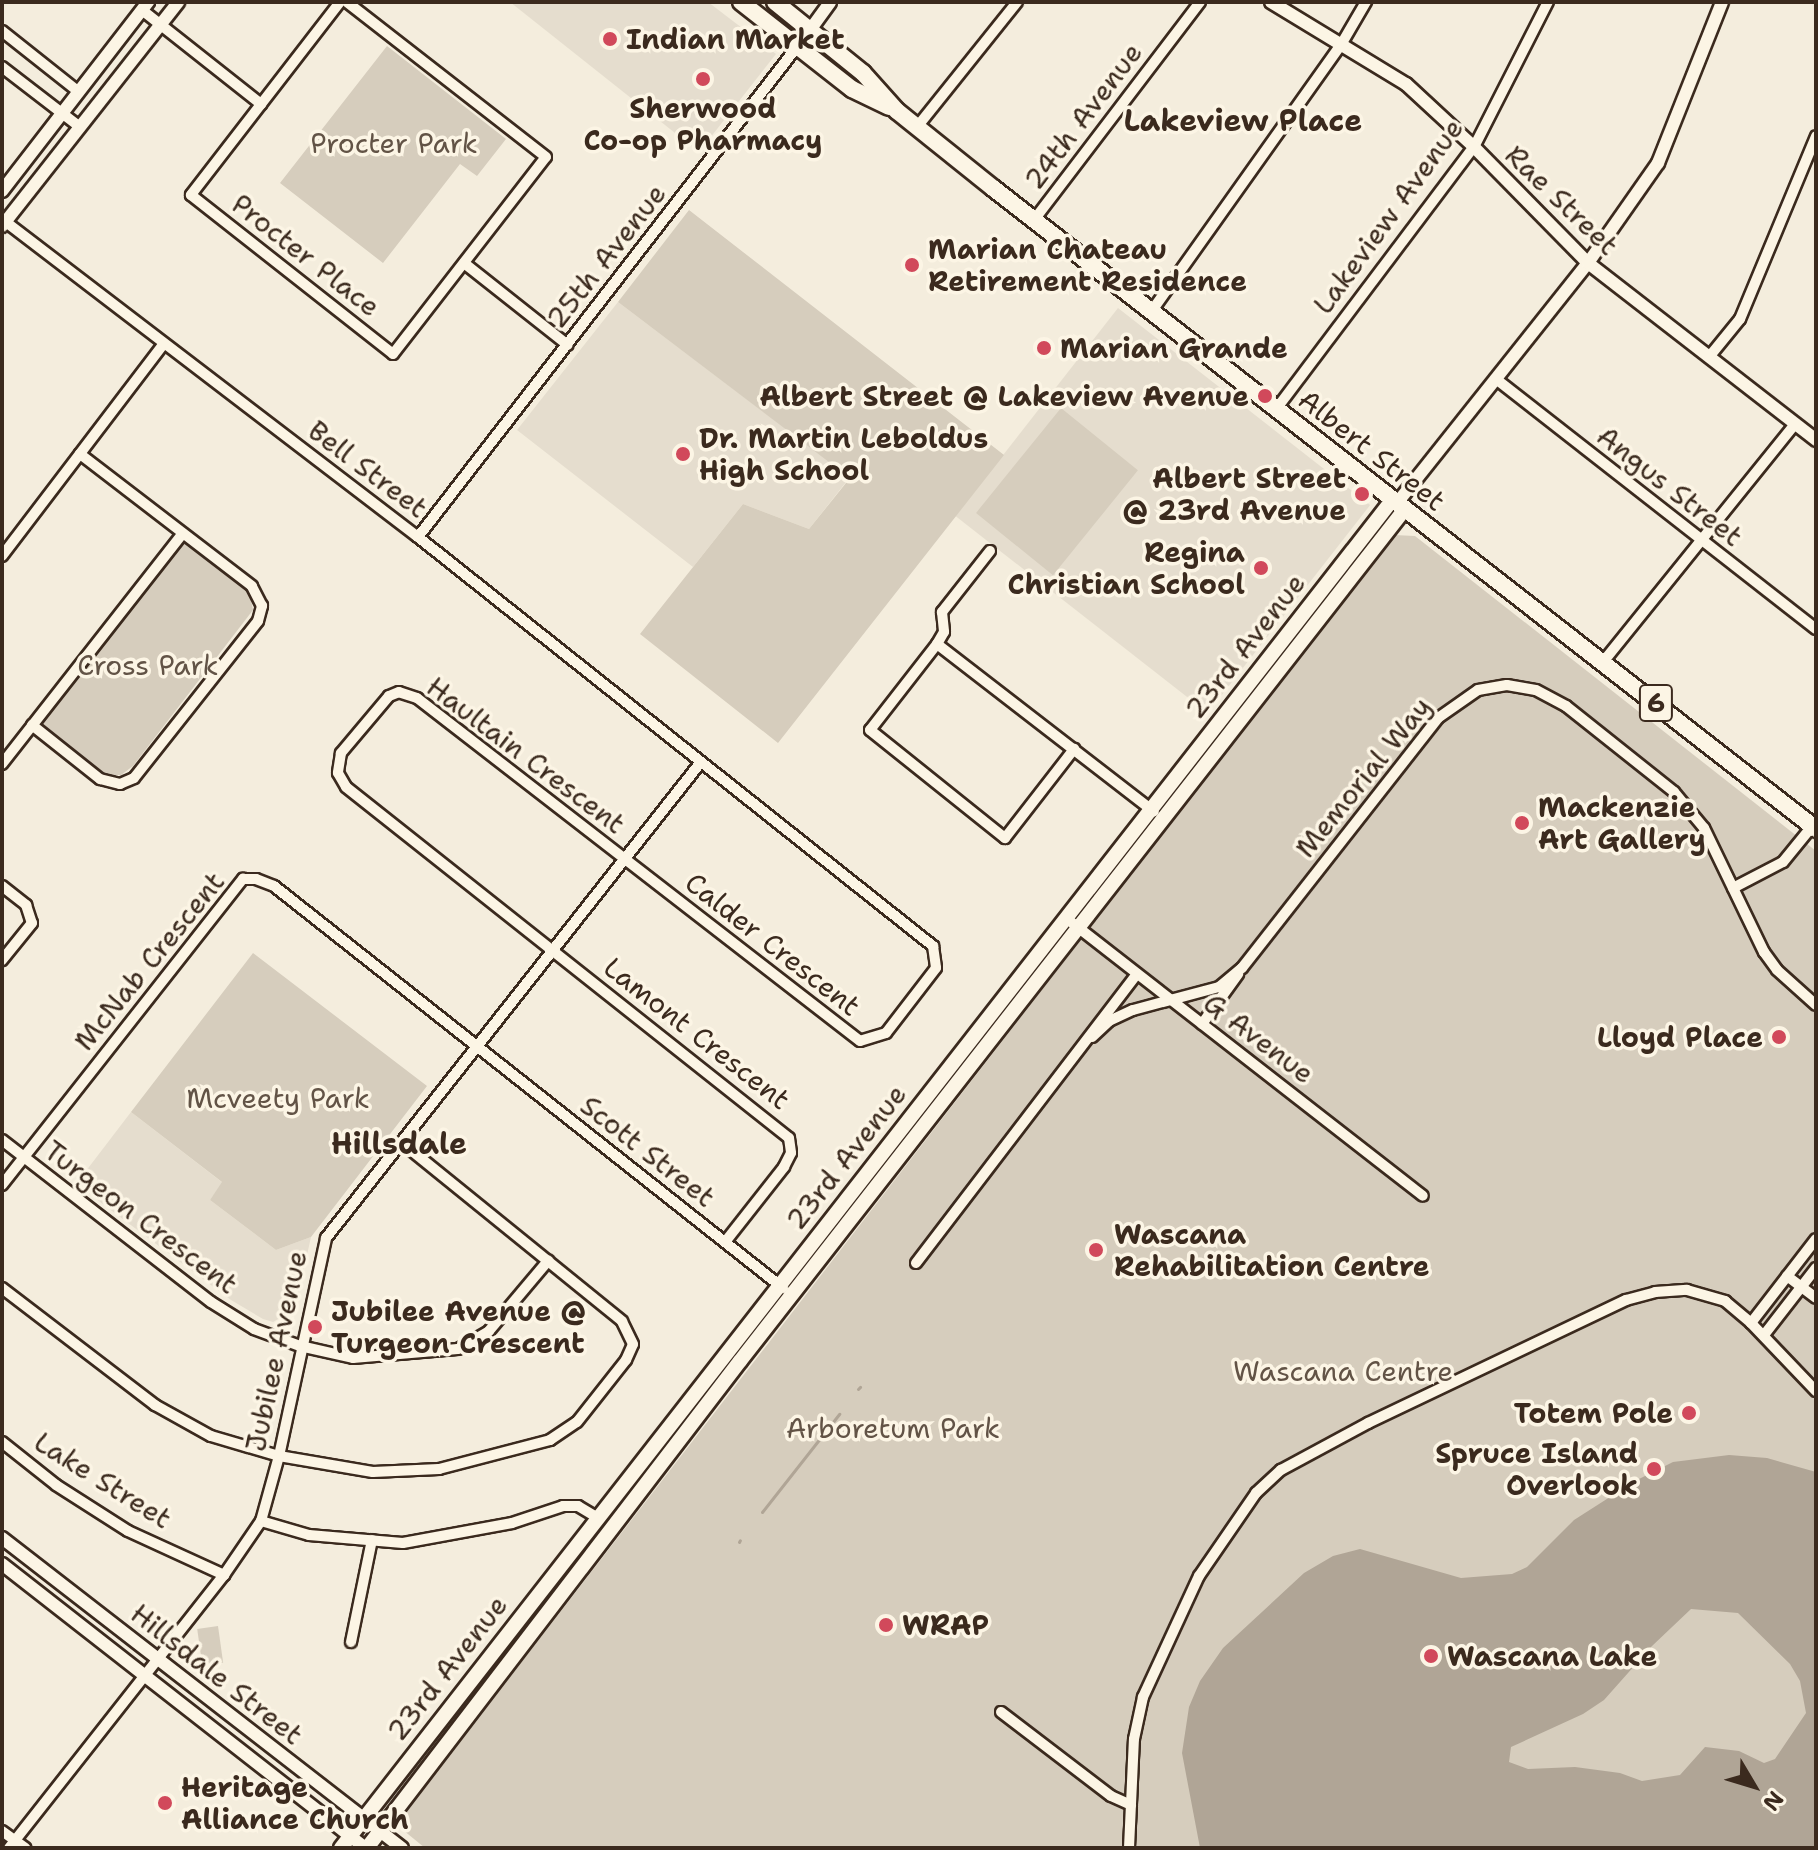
<!DOCTYPE html>
<html>
<head>
<meta charset="utf-8">
<style>
  body { margin:0 }
  #map { position:relative; width:1818px; height:1850px; overflow:hidden; background:#f4eddd; font-family:"Shantell Sans",sans-serif }
  div>[style] { position:absolute }
  [style*='--x'] { left:calc(var(--x)*1px); top:calc(var(--y)*1px); width:calc(var(--w)*1px); rotate:calc(var(--a)*1deg) }
  .built>* { inset:0; background:#e5ddce; transform-origin:0 0 }
  .green>* { inset:0; background:#d6cdbd; transform-origin:0 0 }
  .water>* { inset:0; background:#b0a596 }
  .stream>* { height:3px; margin:-1.5px; padding:0 1.5px; transform-origin:1.5px; border-radius:1.5px; background:#b0a596 }
  .roads { filter:drop-shadow(2px 0 #3b2a1e) drop-shadow(-2px 0 #3b2a1e) drop-shadow(0 2px #3b2a1e) drop-shadow(0 -2px #3b2a1e) }
  .minor>* { height:10px; margin:-5px; padding:0 5px; transform-origin:5px; border-radius:5px; background:#fcf5e5 }
  .tertiary>* { height:12px; margin:-6px; padding:0 6px; transform-origin:6px; border-radius:6px; background:#fcf5e5 }
  .secondary>* { height:14px; margin:-7px; padding:0 7px; transform-origin:7px; border-radius:7px; background:#fcf5e5 }
  .primary>* { height:16px; margin:-8px; padding:0 8px; transform-origin:8px; border-radius:8px; background:#fcf5e5 }
  .dots>* { width:22px; height:22px; translate:-50% -50%; box-sizing:border-box; border:4px solid #fcf5e5; border-radius:50% }
  span { translate:-50% -50%; white-space:nowrap; text-align:center; line-height:1.15; -webkit-text-stroke:7px #fcf5e5; paint-order:stroke }
  .shield-label span { padding:2px 6px; background:#fcf5e5; border:2px solid; border-radius:6px; -webkit-text-stroke-width:0 }
  .shield-label { font-size:26px; color:#3b2a1e; font-weight:700 }
  .poi-label { font-size:28px; color:#3b2a1e; font-weight:700 }
  .left { translate:0 -50%; text-align:left }
  .right { translate:-100% -50%; text-align:right }
  .street-label { font-size:28px; color:#3b2a1e }
  .park-label { font-size:28px; color:#625346 }
  .neighbourhood-label { font-size:30px; color:#3b2a1e; font-weight:700 }
  .frame { position:absolute; inset:0; border:4px solid #3b2a1e; pointer-events:none }
  .north { position:absolute; left:1714px; top:1746px; width:80px; height:80px; -webkit-text-stroke:6px #fcf5e5; paint-order:stroke; rotate:128deg; font-size:22px; font-weight:700; line-height:32px; text-align:center; color:#3b2a1e }
  .north::after { content:''; display:block; margin:auto; width:28px; height:36px; background:#3b2a1e; clip-path:polygon(50% 0,100% 100%,50% 72%,0 100%) }
</style>
</head>
<body>
<div id="map">
  <div class="built">
    <i style="clip-path:polygon(510px 2px,708px 2px,776px 54px,699px 152px)"></i>
    <i style="clip-path:polygon(618px 302px,850px 477px,809px 529px,743px 504px,693px 567px,517px 430px)"></i>
    <i style="left:1118px;top:308px;width:320px;height:264px;rotate:38deg"></i>
    <i style="clip-path:polygon(131px 1112px,223px 1183px,210px 1200px,276px 1250px,311px 1237px,295px 1309px,273px 1322px,263px 1319px,231px 1300px,76px 1184px)"></i>
  </div>
  <div class="green">
    <i style="clip-path:polygon(387px 46px,506px 139px,477px 176px,460px 164px,383px 263px,280px 183px)"></i>
    <i style="clip-path:polygon(689px 210px,1004px 455px,778px 743px,640px 634px,743px 504px,809px 529px,850px 478px,618px 302px)"></i>
    <i style="left:1061px;top:408px;width:99px;height:135px;rotate:39deg"></i>
    <i style="clip-path:polygon(1394px 535px,1415px 536px,1816px 851px,1816px 1848px,425px 1848px,403px 1830px,400px 1819px)"></i>
    <i style="clip-path:polygon(190px 543px,249px 590px,253px 610px,133px 766px,121px 775px,107px 775px,44px 728px,43px 718px,179px 545px)"></i>
    <i style="clip-path:polygon(253px 953px,427px 1086px,311px 1237px,276px 1250px,210px 1200px,222px 1182px,131px 1112px)"></i>
    <i style="left:218px;top:1626px;width:37px;height:21px;rotate:82deg"></i>
  </div>
  <div class="water">
    <i style="clip-path:polygon(evenodd,1729px 1455px,1767px 1458px,1816px 1472px,1816px 1848px,1200px 1848px,1182px 1753px,1189px 1707px,1200px 1681px,1223px 1648px,1304px 1573px,1333px 1556px,1360px 1549px,1461px 1578px,1512px 1574px,1527px 1567px,1574px 1520px,1635px 1481px,1673px 1462px,1729px 1455px,1691px 1609px,1738px 1613px,1790px 1664px,1800px 1681px,1806px 1713px,1775px 1759px,1764px 1763px,1739px 1751px,1705px 1747px,1680px 1775px,1642px 1781px,1620px 1773px,1575px 1767px,1528px 1769px,1509px 1762px,1511px 1747px,1583px 1714px,1604px 1700px,1652px 1646px,1691px 1609px)"></i>
  </div>
  <div class="stream">
    <i style="--x:858;--y:1389;--w:3;--a:-45"></i>
    <i style="--x:762;--y:1512;--w:125;--a:-51.8"></i>
    <i style="--x:739;--y:1542;--w:2;--a:-63"></i>
  </div>
  <div class="roads">
    <div class="minor">
      <i style="--x:340;--y:2;--w:244;--a:127.7"></i>
      <i style="--x:191;--y:195;--w:257;--a:38.2"></i>
      <i style="--x:393;--y:354;--w:249;--a:-52.2"></i>
      <i style="--x:546;--y:157;--w:252;--a:-142.1"></i>
      <i style="--x:142;--y:10;--w:152;--a:38.3"></i>
      <i style="--x:2;--y:31;--w:98;--a:38.4"></i>
      <i style="--x:2;--y:67;--w:98;--a:37.6"></i>
      <i style="--x:917;--y:127;--w:160;--a:-51.3"></i>
      <i style="--x:2;--y:219;--w:524;--a:37.4"></i>
      <i style="--x:418;--y:537;--w:658;--a:38.46"></i>
      <i style="--x:933;--y:946;--w:22;--a:82"></i>
      <i style="--x:936;--y:968;--w:82;--a:127.6"></i>
      <i style="--x:886;--y:1033;--w:27;--a:163"></i>
      <i style="--x:860;--y:1041;--w:560;--a:-142.25"></i>
      <i style="--x:417;--y:698;--w:19;--a:-162"></i>
      <i style="--x:399;--y:692;--w:11;--a:158"></i>
      <i style="--x:389;--y:696;--w:75;--a:130.1"></i>
      <i style="--x:341;--y:753;--w:20;--a:99"></i>
      <i style="--x:338;--y:773;--w:16;--a:60"></i>
      <i style="--x:346;--y:787;--w:565;--a:38.39"></i>
      <i style="--x:789;--y:1138;--w:15;--a:82"></i>
      <i style="--x:791;--y:1153;--w:16;--a:117"></i>
      <i style="--x:784;--y:1167;--w:95;--a:128.2"></i>
      <i style="--x:1034;--y:220;--w:274;--a:-52.7"></i>
      <i style="--x:464;--y:263;--w:132;--a:38.3"></i>
      <i style="--x:1151;--y:312;--w:330;--a:-54.6"></i>
      <i style="--x:1342;--y:43;--w:48;--a:-59.7"></i>
      <i style="--x:1709;--y:357;--w:49;--a:-50.8"></i>
      <i style="--x:1740;--y:319;--w:198;--a:-67.4"></i>
      <i style="--x:1496;--y:379;--w:406;--a:38"></i>
      <i style="--x:1277;--y:408;--w:327;--a:-53"></i>
      <i style="--x:1474;--y:147;--w:163;--a:-63"></i>
      <i style="--x:418;--y:537;--w:641;--a:-52.29"></i>
      <i style="--x:990;--y:551;--w:78;--a:128.2"></i>
      <i style="--x:942;--y:612;--w:20;--a:84"></i>
      <i style="--x:944;--y:632;--w:14;--a:120"></i>
      <i style="--x:937;--y:644;--w:109;--a:127.9"></i>
      <i style="--x:870;--y:730;--w:173;--a:38.7"></i>
      <i style="--x:1005;--y:838;--w:113;--a:-52.2"></i>
      <i style="--x:2;--y:556;--w:265;--a:-52.7"></i>
      <i style="--x:937;--y:644;--w:274;--a:37.7"></i>
      <i style="--x:1603;--y:662;--w:306;--a:-51.1"></i>
      <i style="--x:32;--y:725;--w:87;--a:38.5"></i>
      <i style="--x:100;--y:779;--w:21;--a:14"></i>
      <i style="--x:120;--y:784;--w:15;--a:-23"></i>
      <i style="--x:134;--y:778;--w:200;--a:-51.7"></i>
      <i style="--x:258;--y:621;--w:16;--a:-75"></i>
      <i style="--x:262;--y:606;--w:22;--a:-117"></i>
      <i style="--x:252;--y:586;--w:217;--a:-142.5"></i>
      <i style="--x:2;--y:764;--w:293;--a:-51.9"></i>
      <i style="--x:2;--y:886;--w:31;--a:38"></i>
      <i style="--x:26;--y:905;--w:19;--a:72"></i>
      <i style="--x:32;--y:923;--w:48;--a:129"></i>
      <i style="--x:1733;--y:888;--w:56;--a:-27.5"></i>
      <i style="--x:1783;--y:862;--w:49;--a:-50.8"></i>
      <i style="--x:1066;--y:918;--w:452;--a:37.9"></i>
      <i style="--x:1202;--y:1024;--w:62;--a:-54.2"></i>
      <i style="--x:1092;--y:1037;--w:23;--a:-43"></i>
      <i style="--x:1109;--y:1021;--w:26;--a:-25"></i>
      <i style="--x:1133;--y:1010;--w:89;--a:-15"></i>
      <i style="--x:1219;--y:987;--w:30;--a:-40"></i>
      <i style="--x:1242;--y:968;--w:318;--a:-51.9"></i>
      <i style="--x:1438;--y:718;--w:49;--a:-35"></i>
      <i style="--x:1478;--y:690;--w:29;--a:-10"></i>
      <i style="--x:1507;--y:685;--w:29;--a:10"></i>
      <i style="--x:1536;--y:690;--w:34;--a:28"></i>
      <i style="--x:1566;--y:706;--w:138;--a:38.5"></i>
      <i style="--x:1674;--y:792;--w:47;--a:50.2"></i>
      <i style="--x:1704;--y:828;--w:138;--a:64.2"></i>
      <i style="--x:1764;--y:952;--w:22;--a:54"></i>
      <i style="--x:1777;--y:970;--w:52;--a:41.9"></i>
      <i style="--x:2;--y:1140;--w:264;--a:37.8"></i>
      <i style="--x:211;--y:1302;--w:51;--a:32.1"></i>
      <i style="--x:254;--y:1329;--w:49;--a:20.3"></i>
      <i style="--x:300;--y:1346;--w:54;--a:12.8"></i>
      <i style="--x:353;--y:1358;--w:105;--a:-4.9"></i>
      <i style="--x:458;--y:1349;--w:36;--a:-30"></i>
      <i style="--x:489;--y:1331;--w:92;--a:-49.9"></i>
      <i style="--x:2;--y:1185;--w:390;--a:-51.8"></i>
      <i style="--x:243;--y:879;--w:13;--a:0"></i>
      <i style="--x:256;--y:879;--w:19;--a:21"></i>
      <i style="--x:274;--y:886;--w:649;--a:38.3"></i>
      <i style="--x:916;--y:1263;--w:364;--a:-52.6"></i>
      <i style="--x:1787;--y:1276;--w:36;--a:37"></i>
      <i style="--x:2;--y:1288;--w:193;--a:37.4"></i>
      <i style="--x:155;--y:1405;--w:64;--a:29"></i>
      <i style="--x:211;--y:1436;--w:71;--a:16.4"></i>
      <i style="--x:279;--y:1456;--w:95;--a:9.7"></i>
      <i style="--x:373;--y:1472;--w:66;--a:-2.6"></i>
      <i style="--x:439;--y:1469;--w:115;--a:-14.6"></i>
      <i style="--x:550;--y:1440;--w:32;--a:-34"></i>
      <i style="--x:577;--y:1422;--w:79;--a:-51.7"></i>
      <i style="--x:626;--y:1360;--w:17;--a:-66"></i>
      <i style="--x:633;--y:1344;--w:25;--a:-116"></i>
      <i style="--x:622;--y:1321;--w:284;--a:-141"></i>
      <i style="--x:1751;--y:1323;--w:106;--a:-52.3"></i>
      <i style="--x:1764;--y:1335;--w:85;--a:-52.2"></i>
      <i style="--x:2;--y:1442;--w:69;--a:38.5"></i>
      <i style="--x:56;--y:1485;--w:85;--a:32.6"></i>
      <i style="--x:128;--y:1531;--w:106;--a:24.6"></i>
      <i style="--x:261;--y:1521;--w:50;--a:16.3"></i>
      <i style="--x:309;--y:1535;--w:94;--a:4.9"></i>
      <i style="--x:403;--y:1543;--w:111;--a:-10.4"></i>
      <i style="--x:512;--y:1523;--w:54;--a:-18.4"></i>
      <i style="--x:563;--y:1506;--w:15;--a:0"></i>
      <i style="--x:578;--y:1506;--w:21;--a:31"></i>
      <i style="--x:351;--y:1642;--w:104;--a:-78.4"></i>
      <i style="--x:1001;--y:1712;--w:138;--a:37.4"></i>
      <i style="--x:1111;--y:1796;--w:22;--a:24"></i>
      <i style="--x:2;--y:1831;--w:29;--a:36"></i>
      <i style="--x:9;--y:1848;--w:347;--a:-51.8"></i>
      <i style="--x:224;--y:1575;--w:65;--a:-55.6"></i>
      <i style="--x:261;--y:1521;--w:67;--a:-74.5"></i>
      <i style="--x:279;--y:1456;--w:223;--a:-77.8"></i>
      <i style="--x:326;--y:1238;--w:606;--a:-51.77"></i>
      <i style="--x:1129;--y:1848;--w:109;--a:-87.4"></i>
      <i style="--x:1134;--y:1739;--w:43;--a:-77.9"></i>
      <i style="--x:1143;--y:1697;--w:133;--a:-65.2"></i>
      <i style="--x:1199;--y:1576;--w:101;--a:-55.5"></i>
      <i style="--x:1256;--y:1493;--w:34;--a:-43"></i>
      <i style="--x:1281;--y:1470;--w:99;--a:-28.4"></i>
      <i style="--x:1368;--y:1423;--w:286;--a:-25.5"></i>
      <i style="--x:1626;--y:1300;--w:30;--a:-15"></i>
      <i style="--x:1655;--y:1292;--w:32;--a:-4"></i>
      <i style="--x:1687;--y:1290;--w:40;--a:16"></i>
      <i style="--x:1725;--y:1301;--w:34;--a:40"></i>
      <i style="--x:1751;--y:1323;--w:94;--a:46.3"></i>
    </div>
    <div class="tertiary">
      <i style="--x:1271;--y:2;--w:158;--a:31.3"></i>
      <i style="--x:1406;--y:84;--w:93;--a:42.8"></i>
      <i style="--x:1474;--y:147;--w:163;--a:45.5"></i>
      <i style="--x:1588;--y:263;--w:289;--a:37.8"></i>
      <i style="--x:810;--y:30;--w:34;--a:-54"></i>
      <i style="--x:2;--y:191;--w:239;--a:-52.3"></i>
      <i style="--x:2;--y:226;--w:285;--a:-51.8"></i>
      <i style="--x:1397;--y:503;--w:307;--a:-51.5"></i>
      <i style="--x:1588;--y:263;--w:122;--a:-55"></i>
      <i style="--x:1658;--y:163;--w:173;--a:-68.3"></i>
      <i style="--x:2;--y:1538;--w:506;--a:37.78"></i>
      <i style="--x:2;--y:1564;--w:462;--a:38"></i>
    </div>
    <div class="secondary">
      <i style="--x:341;--y:1848;--w:1711;--a:-52.05"></i>
      <i style="--x:367;--y:1848;--w:613;--a:-52.55"></i>
      <i style="--x:740;--y:1361;--w:1081;--a:-52.03"></i>
    </div>
    <div class="primary">
      <i style="--x:741;--y:2;--w:141;--a:38.1"></i>
      <i style="--x:852;--y:89;--w:41;--a:25.9"></i>
      <i style="--x:775;--y:2;--w:113;--a:38.9"></i>
      <i style="--x:863;--y:73;--w:51;--a:48.2"></i>
      <i style="--x:897;--y:111;--w:123;--a:38.7"></i>
      <i style="--x:993;--y:188;--w:1043;--a:37.91"></i>
    </div>
  </div>
  <div class="dots">
    <i style="left:610px;top:39px;background:#d1495b"></i>
    <i style="left:703px;top:79px;background:#d1495b"></i>
    <i style="left:912px;top:265px;background:#d1495b"></i>
    <i style="left:1044px;top:348px;background:#d1495b"></i>
    <i style="left:1265px;top:396px;background:#d1495b"></i>
    <i style="left:683px;top:454px;background:#d1495b"></i>
    <i style="left:1362px;top:494px;background:#d1495b"></i>
    <i style="left:1261px;top:568px;background:#d1495b"></i>
    <i style="left:1522px;top:823px;background:#d1495b"></i>
    <i style="left:1779px;top:1037px;background:#d1495b"></i>
    <i style="left:1096px;top:1250px;background:#d1495b"></i>
    <i style="left:315px;top:1327px;background:#d1495b"></i>
    <i style="left:1689px;top:1413px;background:#d1495b"></i>
    <i style="left:1654px;top:1469px;background:#d1495b"></i>
    <i style="left:886px;top:1625px;background:#d1495b"></i>
    <i style="left:1431px;top:1656px;background:#d1495b"></i>
    <i style="left:165px;top:1803px;background:#d1495b"></i>
  </div>
  <div class="shield-label">
    <span style="left:1656px;top:703px">6</span>
  </div>
  <div class="poi-label">
    <span class="left" style="left:626px;top:39px">Indian Market</span>
    <span style="left:703px;top:124px">Sherwood<br>Co-op Pharmacy</span>
    <span class="left" style="left:928px;top:265px">Marian Chateau<br>Retirement Residence</span>
    <span class="left" style="left:1060px;top:348px">Marian Grande</span>
    <span class="right" style="left:1249px;top:396px">Albert Street @ Lakeview Avenue</span>
    <span class="left" style="left:699px;top:454px">Dr. Martin Leboldus<br>High School</span>
    <span class="right" style="left:1346px;top:494px">Albert Street<br>@ 23rd Avenue</span>
    <span class="right" style="left:1245px;top:568px">Regina<br>Christian School</span>
    <span class="left" style="left:1538px;top:823px">Mackenzie<br>Art Gallery</span>
    <span class="right" style="left:1763px;top:1037px">Lloyd Place</span>
    <span class="left" style="left:1114px;top:1250px">Wascana<br>Rehabilitation Centre</span>
    <span class="left" style="left:331px;top:1327px">Jubilee Avenue @<br>Turgeon Crescent</span>
    <span class="right" style="left:1673px;top:1413px">Totem Pole</span>
    <span class="right" style="left:1638px;top:1469px">Spruce Island<br>Overlook</span>
    <span class="left" style="left:902px;top:1625px">WRAP</span>
    <span class="left" style="left:1447px;top:1656px">Wascana Lake</span>
    <span class="left" style="left:181px;top:1803px">Heritage<br>Alliance Church</span>
  </div>
  <div class="street-label">
    <span style="left:1083px;top:116px;rotate:-53deg">24th Avenue</span>
    <span style="left:1562px;top:200px;rotate:44deg">Rae Street</span>
    <span style="left:1388px;top:216px;rotate:-54deg">Lakeview Avenue</span>
    <span style="left:306px;top:255px;rotate:38deg">Procter Place</span>
    <span style="left:606px;top:256px;rotate:-52deg">25th Avenue</span>
    <span style="left:1372px;top:450px;rotate:38deg">Albert Street</span>
    <span style="left:368px;top:469px;rotate:37deg">Bell Street</span>
    <span style="left:1670px;top:486px;rotate:38deg">Angus Street</span>
    <span style="left:1245px;top:646px;rotate:-52deg">23rd Avenue</span>
    <span style="left:526px;top:755px;rotate:37deg">Haultain Crescent</span>
    <span style="left:1363px;top:777px;rotate:-51deg">Memorial Way</span>
    <span style="left:773px;top:944px;rotate:38deg">Calder Crescent</span>
    <span style="left:149px;top:961px;rotate:-51deg">McNab Crescent</span>
    <span style="left:697px;top:1033px;rotate:38deg">Lamont Crescent</span>
    <span style="left:1259px;top:1038px;rotate:37deg">G Avenue</span>
    <span style="left:648px;top:1151px;rotate:38deg">Scott Street</span>
    <span style="left:846px;top:1157px;rotate:-52deg">23rd Avenue</span>
    <span style="left:141px;top:1217px;rotate:37deg">Turgeon Crescent</span>
    <span style="left:276px;top:1351px;rotate:-78deg">Jubilee Avenue</span>
    <span style="left:103px;top:1480px;rotate:32deg">Lake Street</span>
    <span style="left:447px;top:1668px;rotate:-52deg">23rd Avenue</span>
    <span style="left:217px;top:1674px;rotate:38deg">Hillsdale Street</span>
  </div>
  <div class="park-label">
    <span style="left:394px;top:143px">Procter Park</span>
    <span style="left:148px;top:665px">Cross Park</span>
    <span style="left:278px;top:1098px">Mcveety Park</span>
    <span style="left:1343px;top:1371px">Wascana Centre</span>
    <span style="left:893px;top:1428px">Arboretum Park</span>
  </div>
  <div class="neighbourhood-label">
    <span style="left:1243px;top:121px">Lakeview Place</span>
    <span style="left:399px;top:1144px">Hillsdale</span>
  </div>
  <div class="frame"></div>
  <div class="north">N</div>
</div>
</body>
</html>
